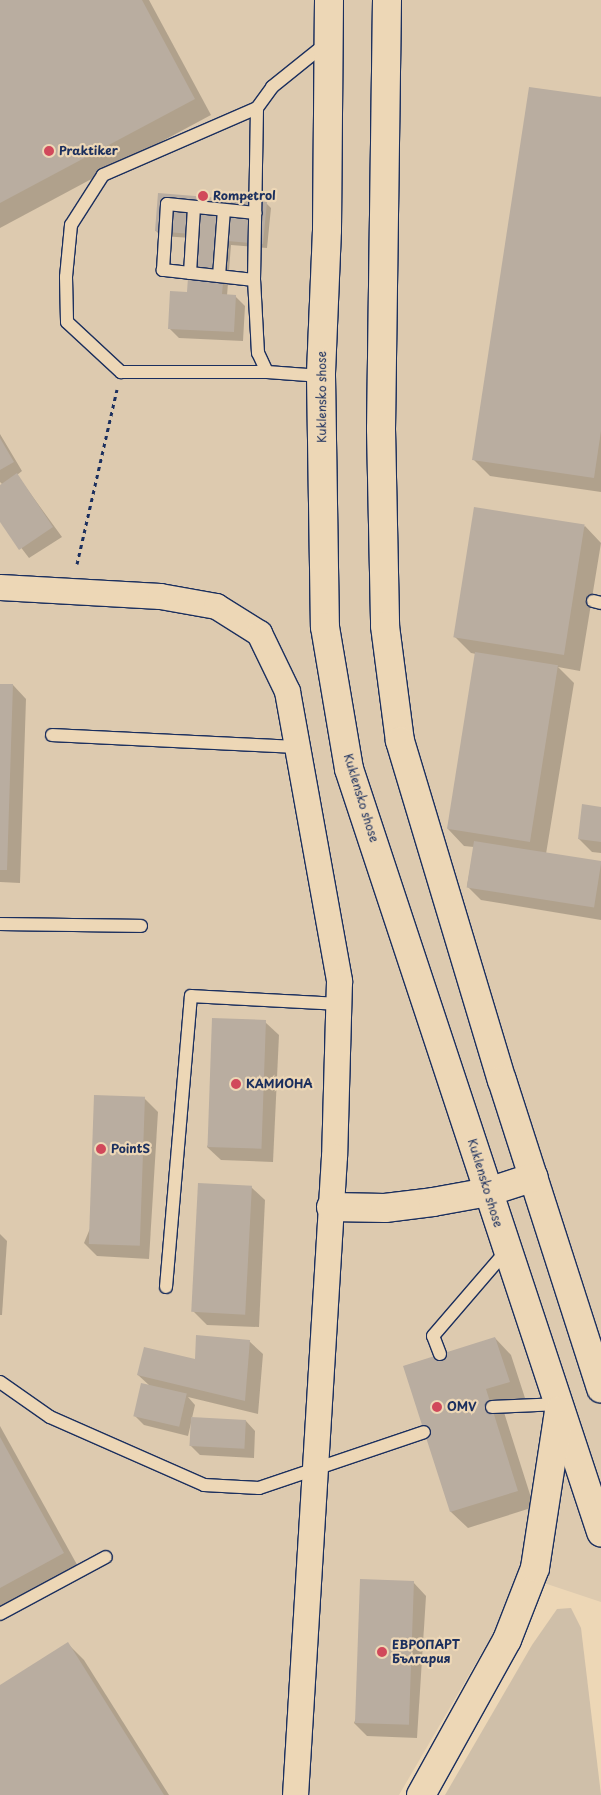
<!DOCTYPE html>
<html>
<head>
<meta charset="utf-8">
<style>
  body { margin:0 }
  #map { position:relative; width:601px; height:1795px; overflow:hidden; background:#edd7b6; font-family:"Playpen Sans",sans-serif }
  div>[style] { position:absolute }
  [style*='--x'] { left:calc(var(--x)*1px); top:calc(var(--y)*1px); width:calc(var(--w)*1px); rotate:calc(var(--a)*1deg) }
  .built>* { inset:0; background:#ddcaaf }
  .green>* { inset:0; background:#cfbfa9 }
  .shadow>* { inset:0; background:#0003 }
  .building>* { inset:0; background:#b9ada0; transform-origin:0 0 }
  .path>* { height:3px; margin-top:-1.5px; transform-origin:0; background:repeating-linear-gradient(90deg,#1b2f5e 0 4px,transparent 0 8px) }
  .roads { filter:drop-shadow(1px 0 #1b2f5e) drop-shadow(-1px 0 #1b2f5e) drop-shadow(0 1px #1b2f5e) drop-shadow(0 -1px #1b2f5e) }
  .service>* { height:12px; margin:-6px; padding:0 6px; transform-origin:6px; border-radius:6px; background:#edd7b6 }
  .minor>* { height:25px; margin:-12.5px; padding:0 12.5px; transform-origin:12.5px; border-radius:12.5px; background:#edd7b6 }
  .secondary>* { height:28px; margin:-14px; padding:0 14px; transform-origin:14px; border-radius:14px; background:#edd7b6 }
  .dots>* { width:14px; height:14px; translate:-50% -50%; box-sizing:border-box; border:2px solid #edd7b6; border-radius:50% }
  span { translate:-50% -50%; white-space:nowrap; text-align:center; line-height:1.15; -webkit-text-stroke:4.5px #edd7b6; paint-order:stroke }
  .poi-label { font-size:12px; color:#1b2f5e; font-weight:700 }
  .left { translate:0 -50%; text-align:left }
  .street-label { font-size:12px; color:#1b2f5e }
</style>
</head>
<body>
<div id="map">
  <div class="built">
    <i style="clip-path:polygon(0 0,601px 0,601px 1602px,526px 1577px,399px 1795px,0 1795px)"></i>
  </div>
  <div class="green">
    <i style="clip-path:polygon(571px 1608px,581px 1628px,601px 1795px,445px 1795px,532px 1645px,557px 1609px)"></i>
  </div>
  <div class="shadow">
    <i style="clip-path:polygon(0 0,149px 0,211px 115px,0 228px)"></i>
    <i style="clip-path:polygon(601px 96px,601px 492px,490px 476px,473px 459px)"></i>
    <i style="clip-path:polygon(266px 203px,271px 208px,267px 248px,231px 245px,227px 296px,235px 296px,245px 306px,243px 341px,179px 338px,169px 328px,188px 293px,192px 238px,161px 236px,156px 231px)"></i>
    <i style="clip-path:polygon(0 434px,22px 471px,17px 475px,62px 537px,29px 558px,0 520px,0 487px,3px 485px,0 482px)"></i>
    <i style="clip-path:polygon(585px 526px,601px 543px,580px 671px,558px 667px,574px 683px,546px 854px,601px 864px,601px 920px,481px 900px,467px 886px,474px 847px,464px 846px,448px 829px,476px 654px,471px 653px,454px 636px)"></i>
    <i style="clip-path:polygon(0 685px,13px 685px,26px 699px,20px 883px,0 882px)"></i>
    <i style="clip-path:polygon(601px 808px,601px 853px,592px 852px,579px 839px)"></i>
    <i style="clip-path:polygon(265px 1022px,279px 1035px,273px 1162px,221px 1160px,207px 1147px)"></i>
    <i style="clip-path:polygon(144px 1098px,158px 1112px,149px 1259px,97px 1256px,84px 1243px)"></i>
    <i style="clip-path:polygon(251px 1187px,265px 1200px,259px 1327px,207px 1325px,193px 1311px)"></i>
    <i style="clip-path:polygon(0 1234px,7px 1241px,2px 1315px,0 1315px)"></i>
    <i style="clip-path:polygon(495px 1338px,511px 1355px,525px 1398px,502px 1406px,534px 1507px,468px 1528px,451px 1512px,405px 1366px)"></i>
    <i style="clip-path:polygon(249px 1341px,263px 1354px,258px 1414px,188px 1397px,195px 1405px,192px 1418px,246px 1421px,255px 1431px,254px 1458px,200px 1455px,191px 1446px,191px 1423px,188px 1436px,144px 1425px,135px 1416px,150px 1386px,138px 1375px,196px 1361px)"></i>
    <i style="clip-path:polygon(0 1426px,80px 1570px,0 1613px)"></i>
    <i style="clip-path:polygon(413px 1582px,426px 1596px,417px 1738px,367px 1736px,354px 1723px)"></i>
    <i style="clip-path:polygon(68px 1644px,84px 1660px,169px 1795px,0 1795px,0 1686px)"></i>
  </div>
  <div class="building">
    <i style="clip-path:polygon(0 0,142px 0,195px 99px,0 203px)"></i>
    <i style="clip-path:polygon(529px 87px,601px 97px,601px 431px,594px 478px,472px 460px)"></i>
    <i style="clip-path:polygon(158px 193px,267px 202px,263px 244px,227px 241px,222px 294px,236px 295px,234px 332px,168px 329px,170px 291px,187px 292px,191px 234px,155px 231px)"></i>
    <i style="clip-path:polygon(0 438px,14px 462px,0 470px)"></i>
    <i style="clip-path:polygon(17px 473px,53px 527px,19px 550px,0 522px,0 485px)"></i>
    <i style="left:474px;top:507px;width:112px;height:132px;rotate:9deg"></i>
    <i style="left:475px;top:652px;width:84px;height:179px;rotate:9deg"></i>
    <i style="clip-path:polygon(0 684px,13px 684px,7px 870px,0 870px)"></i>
    <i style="clip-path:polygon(582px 804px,601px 807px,601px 842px,578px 839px)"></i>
    <i style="left:474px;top:841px;width:129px;height:47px;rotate:9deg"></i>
    <i style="left:212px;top:1018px;width:54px;height:129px;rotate:2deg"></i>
    <i style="left:94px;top:1095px;width:51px;height:149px;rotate:2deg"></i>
    <i style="left:198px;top:1183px;width:54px;height:129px;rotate:3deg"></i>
    <i style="clip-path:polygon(196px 1335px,250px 1340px,245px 1401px,137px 1375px,144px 1347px,195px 1359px)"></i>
    <i style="clip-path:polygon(495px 1337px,510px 1382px,486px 1389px,518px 1491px,450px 1512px,403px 1366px)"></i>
    <i style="left:141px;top:1383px;width:47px;height:34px;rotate:13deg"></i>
    <i style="left:191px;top:1417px;width:55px;height:29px;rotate:3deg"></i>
    <i style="clip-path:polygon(0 1437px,64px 1553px,0 1588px)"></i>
    <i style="left:360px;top:1579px;width:54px;height:144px;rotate:2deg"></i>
    <i style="clip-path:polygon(68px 1642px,164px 1795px,0 1795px,0 1685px)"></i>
  </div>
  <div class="path">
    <i style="--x:77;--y:564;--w:179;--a:-77.1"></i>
  </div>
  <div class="roads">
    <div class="service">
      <i style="--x:257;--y:108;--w:168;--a:156.5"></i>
      <i style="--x:103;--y:175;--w:59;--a:122.6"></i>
      <i style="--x:71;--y:225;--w:52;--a:95.5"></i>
      <i style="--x:66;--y:277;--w:45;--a:88.7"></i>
      <i style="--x:67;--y:322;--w:74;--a:42.8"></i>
      <i style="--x:121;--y:372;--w:146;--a:0"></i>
      <i style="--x:190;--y:273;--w:66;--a:-86.5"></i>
      <i style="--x:219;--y:276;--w:66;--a:-85.7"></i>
      <i style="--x:254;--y:280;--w:92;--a:-173.7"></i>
      <i style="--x:163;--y:270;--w:66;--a:-86.5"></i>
      <i style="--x:167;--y:204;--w:89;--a:5.8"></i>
      <i style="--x:321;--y:376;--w:54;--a:-175.8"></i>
      <i style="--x:267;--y:372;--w:21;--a:-115"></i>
      <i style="--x:258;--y:353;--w:73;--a:-93.1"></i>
      <i style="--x:254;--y:280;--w:172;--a:-89"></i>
      <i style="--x:257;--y:108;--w:26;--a:-54"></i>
      <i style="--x:272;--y:87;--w:72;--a:-38.8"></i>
      <i style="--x:593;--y:601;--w:8;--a:14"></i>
      <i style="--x:52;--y:735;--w:244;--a:2.8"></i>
      <i style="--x:0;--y:924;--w:141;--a:0.8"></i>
      <i style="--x:166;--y:1287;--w:292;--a:-85.1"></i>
      <i style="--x:191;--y:996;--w:148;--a:3.1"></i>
      <i style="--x:440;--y:1354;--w:19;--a:-111"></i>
      <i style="--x:433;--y:1336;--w:113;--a:-49.3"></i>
      <i style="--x:0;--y:1382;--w:61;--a:35"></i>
      <i style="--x:50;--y:1417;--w:168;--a:23.8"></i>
      <i style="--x:204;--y:1485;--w:55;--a:3.1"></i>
      <i style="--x:259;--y:1488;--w:174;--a:-18.7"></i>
      <i style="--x:492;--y:1407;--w:68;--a:-2.5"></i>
      <i style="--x:0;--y:1614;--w:120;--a:-28.3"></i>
    </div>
    <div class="minor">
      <i style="--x:0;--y:587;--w:160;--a:3.2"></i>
      <i style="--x:160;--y:596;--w:57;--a:10.1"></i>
      <i style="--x:216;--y:606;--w:51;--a:32.1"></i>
      <i style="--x:259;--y:633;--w:64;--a:64.2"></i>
      <i style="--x:287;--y:691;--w:295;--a:79.8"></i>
      <i style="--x:339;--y:981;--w:175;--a:91.6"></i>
      <i style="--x:334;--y:1156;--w:640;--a:93.49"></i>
    </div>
    <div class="secondary">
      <i style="--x:329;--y:0;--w:230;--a:90.5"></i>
      <i style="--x:327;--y:230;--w:146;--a:92.4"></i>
      <i style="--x:321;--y:376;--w:251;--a:89.1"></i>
      <i style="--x:325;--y:627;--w:144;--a:80.4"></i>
      <i style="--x:349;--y:769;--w:804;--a:71.72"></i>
      <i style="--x:387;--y:0;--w:429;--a:90.8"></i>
      <i style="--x:381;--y:429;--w:197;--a:88.8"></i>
      <i style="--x:385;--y:626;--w:116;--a:82.6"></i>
      <i style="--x:400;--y:741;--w:354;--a:73.3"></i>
      <i style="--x:502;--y:1080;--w:324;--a:72.2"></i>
      <i style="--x:331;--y:1207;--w:54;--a:1.1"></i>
      <i style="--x:385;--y:1208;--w:48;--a:-7.1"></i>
      <i style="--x:433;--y:1202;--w:56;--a:-10.3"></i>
      <i style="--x:488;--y:1192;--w:48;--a:-18.1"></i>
      <i style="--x:421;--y:1795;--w:177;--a:-61"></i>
      <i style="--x:507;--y:1640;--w:77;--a:-68.7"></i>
      <i style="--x:535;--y:1568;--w:159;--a:-81.3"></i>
    </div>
  </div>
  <div class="dots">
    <i style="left:49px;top:151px;background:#d1495b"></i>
    <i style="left:203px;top:196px;background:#d1495b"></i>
    <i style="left:236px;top:1084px;background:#d1495b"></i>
    <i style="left:101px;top:1149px;background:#d1495b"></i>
    <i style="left:437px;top:1407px;background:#d1495b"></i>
    <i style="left:382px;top:1652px;background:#d1495b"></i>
  </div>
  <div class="poi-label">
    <span class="left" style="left:59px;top:151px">Praktiker</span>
    <span class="left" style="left:213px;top:196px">Rompetrol</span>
    <span class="left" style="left:246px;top:1084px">КАМИОНА</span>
    <span class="left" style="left:111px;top:1149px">PointS</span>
    <span class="left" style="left:447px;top:1407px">OMV</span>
    <span class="left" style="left:392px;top:1652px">ЕВРОПАРТ<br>България</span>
  </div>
  <div class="street-label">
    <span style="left:322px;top:397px;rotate:-90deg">Kuklensko shose</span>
    <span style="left:361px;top:798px;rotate:73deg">Kuklensko shose</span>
    <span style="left:485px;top:1183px;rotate:73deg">Kuklensko shose</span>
  </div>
</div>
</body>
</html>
